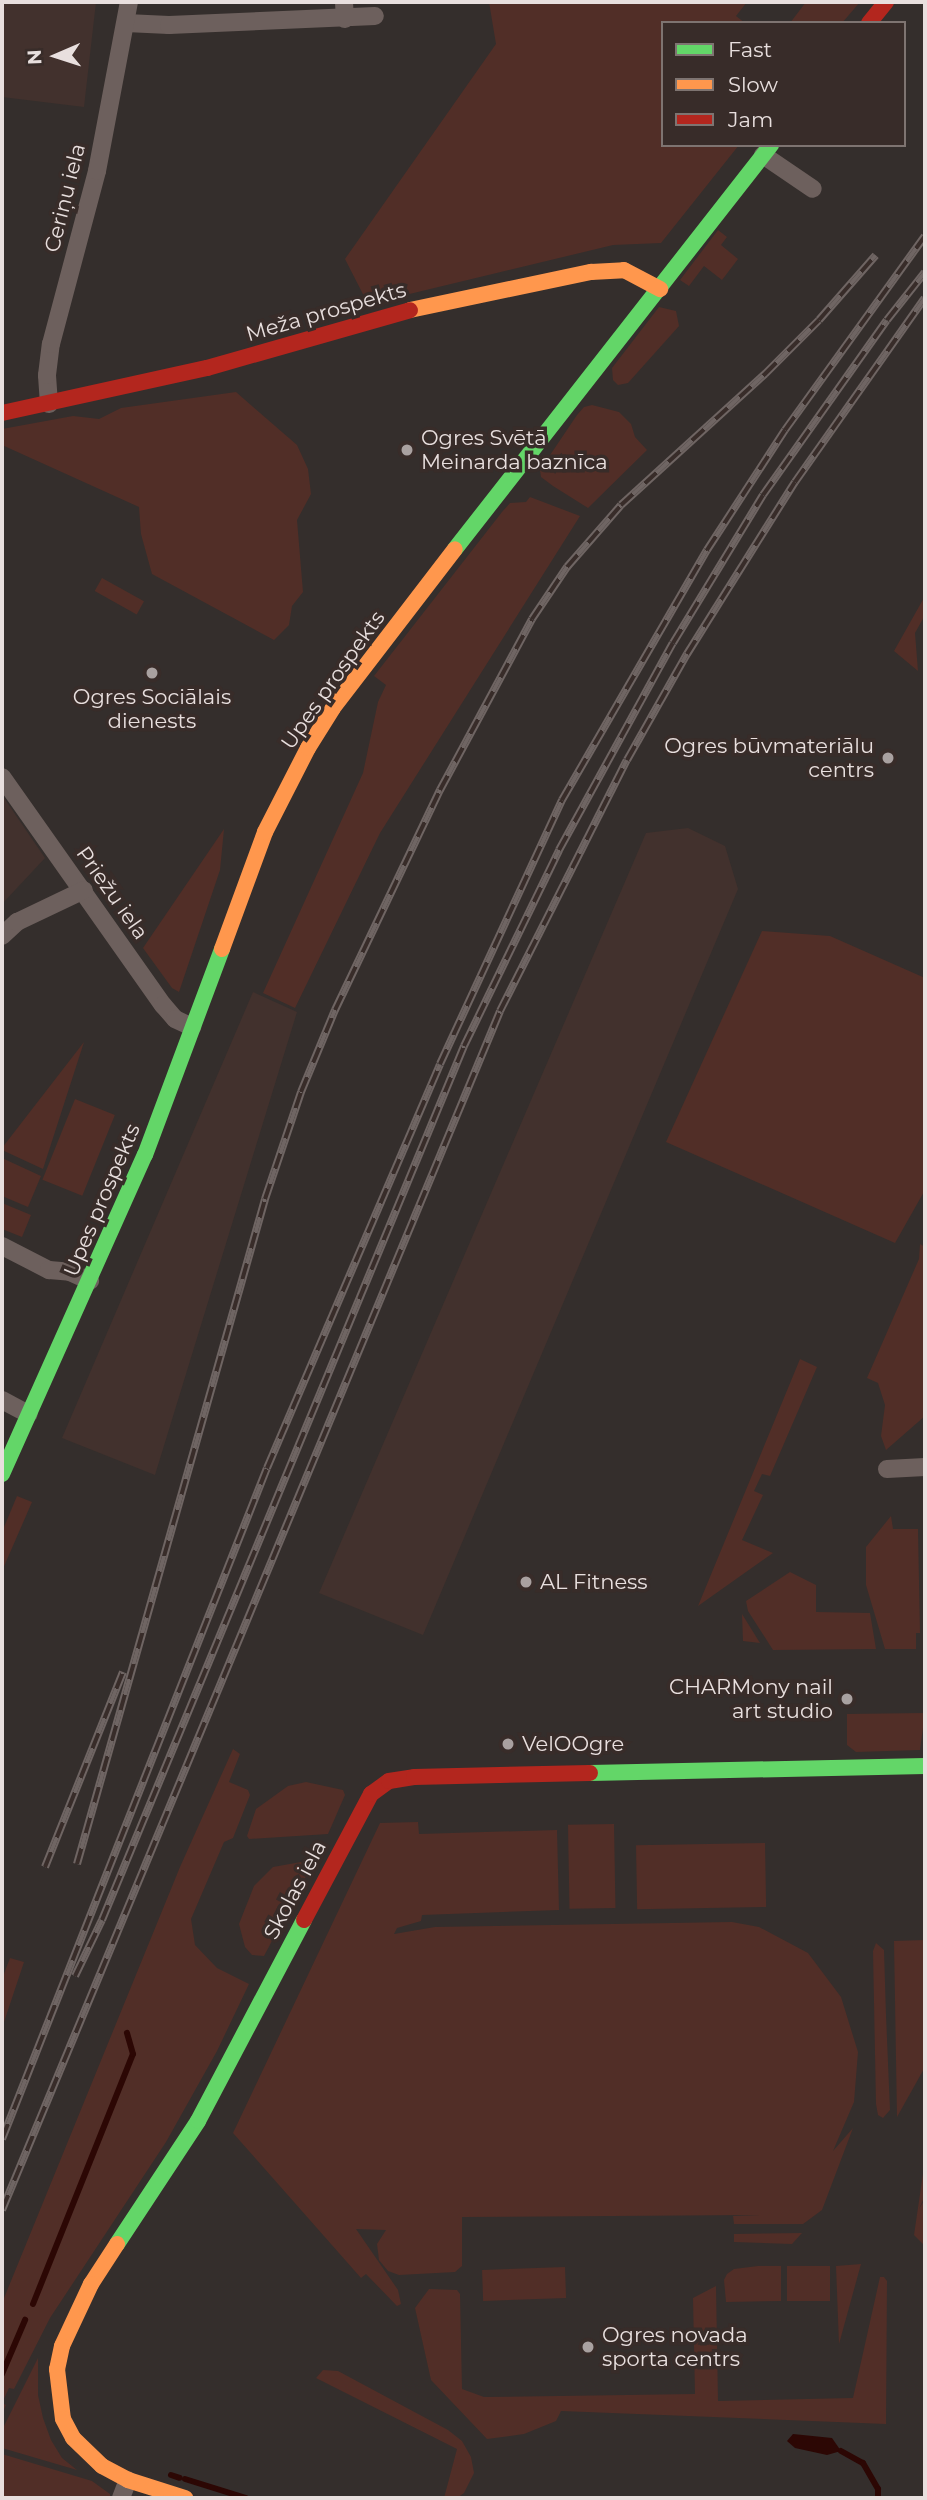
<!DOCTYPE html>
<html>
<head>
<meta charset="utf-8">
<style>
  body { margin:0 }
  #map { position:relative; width:927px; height:2500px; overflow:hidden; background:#342e2c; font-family:Montserrat,sans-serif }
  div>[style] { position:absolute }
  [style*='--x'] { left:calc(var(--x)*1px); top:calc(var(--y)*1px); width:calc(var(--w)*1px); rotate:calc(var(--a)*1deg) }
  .built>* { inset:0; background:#42312d }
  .green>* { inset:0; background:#512e27; transform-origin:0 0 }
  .water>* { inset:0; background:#2c0704 }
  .stream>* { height:6px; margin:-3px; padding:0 3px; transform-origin:3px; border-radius:3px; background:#2c0704 }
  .street>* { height:18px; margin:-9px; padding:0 9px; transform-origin:9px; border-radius:9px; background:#6d605d }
  .fast>* { height:16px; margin:-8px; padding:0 8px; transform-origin:8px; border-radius:8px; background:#63d668 }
  .slow>* { height:16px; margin:-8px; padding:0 8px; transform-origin:8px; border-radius:8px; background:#ff974d }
  .jam>* { height:16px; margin:-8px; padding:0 8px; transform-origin:8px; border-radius:8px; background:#b3261e }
  .rail>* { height:8px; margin-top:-4px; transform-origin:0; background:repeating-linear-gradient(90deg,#382c29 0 16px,#6f6563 0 32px); box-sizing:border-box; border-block:2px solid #6f6563 }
  .dots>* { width:19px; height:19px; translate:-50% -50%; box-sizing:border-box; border:4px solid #382c29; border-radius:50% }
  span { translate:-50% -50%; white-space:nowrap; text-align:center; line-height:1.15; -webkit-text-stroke:7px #382c29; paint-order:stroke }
  .street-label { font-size:21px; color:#e8dfde }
  .poi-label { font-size:21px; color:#e8dfde }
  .left { translate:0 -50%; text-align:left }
  .right { translate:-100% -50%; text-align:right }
  .frame { position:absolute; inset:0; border:4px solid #e8dfde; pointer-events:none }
  .legend { position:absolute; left:661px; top:21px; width:245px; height:126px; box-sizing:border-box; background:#382c29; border:2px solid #7e7471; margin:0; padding:9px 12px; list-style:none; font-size:21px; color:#e8dfde }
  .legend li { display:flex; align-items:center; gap:14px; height:35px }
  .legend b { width:35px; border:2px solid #7e7471 }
  .north { position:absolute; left:21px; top:21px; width:70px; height:70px; -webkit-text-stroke:5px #382c29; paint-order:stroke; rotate:267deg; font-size:19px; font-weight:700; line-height:28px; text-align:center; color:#e8dfde }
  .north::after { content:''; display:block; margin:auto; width:24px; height:32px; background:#e8dfde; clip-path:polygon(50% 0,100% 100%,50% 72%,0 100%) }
</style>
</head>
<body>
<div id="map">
  <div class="built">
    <i style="clip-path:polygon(2px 2px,96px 2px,84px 107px,2px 97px)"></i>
    <i style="clip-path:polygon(2px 795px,45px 858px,2px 904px)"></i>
    <i style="clip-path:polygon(688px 828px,725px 846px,738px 889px,423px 1635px,319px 1593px,646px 833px)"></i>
    <i style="clip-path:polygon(253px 992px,297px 1012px,155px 1475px,62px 1438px)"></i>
  </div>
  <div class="green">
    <i style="clip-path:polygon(489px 2px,747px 2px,736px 16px,745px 23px,663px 23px,663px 145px,739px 145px,661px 243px,613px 245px,368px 304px,345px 259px,496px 44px)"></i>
    <i style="clip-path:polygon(806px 2px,860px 2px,842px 23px,790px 23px)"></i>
    <i style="clip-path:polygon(718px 230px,727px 237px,721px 245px,738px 259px,722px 280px,704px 266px,689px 286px,680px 280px)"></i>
    <i style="clip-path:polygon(659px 307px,676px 311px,679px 326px,628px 383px,618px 385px,613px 380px,612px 368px)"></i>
    <i style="clip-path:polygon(236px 392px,297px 445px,308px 469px,311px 494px,297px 520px,303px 592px,292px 606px,289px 625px,274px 640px,152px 574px,141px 534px,139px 507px,2px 445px,2px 429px,73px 416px,99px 419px,121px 408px)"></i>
    <i style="clip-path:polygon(592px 405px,619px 412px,631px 424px,635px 437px,647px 450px,588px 508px,553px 486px,541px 477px,540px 470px,577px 415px,584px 407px)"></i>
    <i style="clip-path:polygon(530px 497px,580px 516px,380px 833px,295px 1008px,263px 993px,363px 773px,378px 702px,386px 685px,374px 676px,502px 512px,510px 503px,526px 502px)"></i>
    <i style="left:102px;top:578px;width:48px;height:15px;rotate:29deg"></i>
    <i style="clip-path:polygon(925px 596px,925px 615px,915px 633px,918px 671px,894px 651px)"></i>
    <i style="clip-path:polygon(224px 829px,220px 870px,179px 992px,172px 988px,143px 948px)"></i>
    <i style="clip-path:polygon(762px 931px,830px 936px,925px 978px,925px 1190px,895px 1243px,666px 1142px)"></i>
    <i style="clip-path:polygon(84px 1042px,43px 1169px,2px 1150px,2px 1148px)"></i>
    <i style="left:75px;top:1099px;width:43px;height:87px;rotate:22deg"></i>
    <i style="clip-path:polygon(2px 1158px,41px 1176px,28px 1207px,2px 1196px)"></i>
    <i style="clip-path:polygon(2px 1203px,31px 1215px,22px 1237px,2px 1229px)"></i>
    <i style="clip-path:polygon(920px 1244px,925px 1247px,925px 1416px,886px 1450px,881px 1436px,885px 1405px,878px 1383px,867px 1378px,919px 1259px)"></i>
    <i style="clip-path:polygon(800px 1359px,817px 1367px,770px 1476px,762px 1474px,754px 1491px,763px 1495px,742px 1540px,773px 1553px,698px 1606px)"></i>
    <i style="clip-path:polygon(17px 1496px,32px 1502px,2px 1571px,2px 1532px)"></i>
    <i style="clip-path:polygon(891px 1516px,893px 1529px,918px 1529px,920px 1633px,916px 1633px,916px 1649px,885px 1649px,866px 1585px,866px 1547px)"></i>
    <i style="clip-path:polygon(790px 1572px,816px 1585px,816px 1612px,870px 1613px,876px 1649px,773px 1650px,748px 1611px,746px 1601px)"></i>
    <i style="clip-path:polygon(742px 1614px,760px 1643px,743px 1641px)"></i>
    <i style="clip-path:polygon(925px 1713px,920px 1750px,856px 1752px,847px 1745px,847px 1714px)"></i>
    <i style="clip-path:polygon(233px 1749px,240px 1754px,229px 1782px,248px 1790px,250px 1795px,233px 1838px,224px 1842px,191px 1919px,195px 1945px,217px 1968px,249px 1984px,217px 2051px,166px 2142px,50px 2318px,14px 2389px,9px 2388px,2px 2403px,6px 2405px,2px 2414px,2px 2303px,180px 1867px)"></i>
    <i style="clip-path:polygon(306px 1782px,343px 1790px,345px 1795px,328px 1834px,249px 1839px,247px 1836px,256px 1809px,288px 1786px)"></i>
    <i style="clip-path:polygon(418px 1822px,419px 1834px,557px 1830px,559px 1910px,422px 1915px,421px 1921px,397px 1928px,394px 1934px,435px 1927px,732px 1922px,759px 1927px,808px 1953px,841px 1997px,858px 2052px,854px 2102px,833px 2151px,853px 2128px,822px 2210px,803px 2224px,734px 2224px,733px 2216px,760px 2215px,751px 2215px,462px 2217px,462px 2266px,455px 2272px,399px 2275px,388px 2271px,379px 2260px,377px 2244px,386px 2230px,356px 2229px,398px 2290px,401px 2304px,397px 2306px,366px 2274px,361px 2278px,233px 2133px,380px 1823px)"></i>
    <i style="left:614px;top:1824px;width:84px;height:46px;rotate:89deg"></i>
    <i style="left:765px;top:1843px;width:64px;height:129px;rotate:89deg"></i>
    <i style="clip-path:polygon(301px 1862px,311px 1867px,264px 1956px,252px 1955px,245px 1947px,239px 1924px,254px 1886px,273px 1867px)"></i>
    <i style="clip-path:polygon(925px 1940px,925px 2067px,897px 2117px,894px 1941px)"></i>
    <i style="clip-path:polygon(876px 1943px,884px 1950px,886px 2015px,890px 2110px,883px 2118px,878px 2115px,876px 2104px,873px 1951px)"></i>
    <i style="clip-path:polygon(10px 1958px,24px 1962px,2px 2028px,2px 1979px)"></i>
    <i style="clip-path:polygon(925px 2160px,925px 2196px,919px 2209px,925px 2199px,925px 2246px,914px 2235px)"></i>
    <i style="clip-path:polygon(802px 2233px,792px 2244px,734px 2242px,734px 2234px)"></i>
    <i style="clip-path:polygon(861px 2264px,839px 2344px,836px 2266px)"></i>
    <i style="clip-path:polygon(758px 2266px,781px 2266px,781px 2301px,726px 2302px,724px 2280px,727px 2274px,734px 2269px)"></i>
    <i style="left:787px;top:2266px;width:43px;height:35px"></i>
    <i style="left:565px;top:2267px;width:31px;height:83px;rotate:88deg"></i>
    <i style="clip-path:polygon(880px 2277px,884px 2277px,887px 2281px,886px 2424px,561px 2411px,556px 2421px,524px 2434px,487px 2439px,431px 2380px,415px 2308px,429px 2289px,457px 2290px,460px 2294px,462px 2389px,484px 2397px,695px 2394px,693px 2298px,716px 2286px,718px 2401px,853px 2398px)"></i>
    <i style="clip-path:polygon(38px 2358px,38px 2395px,43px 2418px,51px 2440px,62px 2458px,77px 2470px,2px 2448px,2px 2430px)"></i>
    <i style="clip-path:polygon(323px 2370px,338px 2371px,448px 2430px,462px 2441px,471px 2457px,474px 2473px,464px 2493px,457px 2498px,444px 2498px,457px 2449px,316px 2378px)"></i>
    <i style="clip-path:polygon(2px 2454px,92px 2481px,110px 2494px,110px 2498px,69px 2496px,67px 2498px,2px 2498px)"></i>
  </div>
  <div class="water">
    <i style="clip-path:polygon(793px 2434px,832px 2438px,841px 2451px,827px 2455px,795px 2448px,787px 2441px)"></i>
  </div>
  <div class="stream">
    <i style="--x:33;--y:2304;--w:269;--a:-68.2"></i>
    <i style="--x:133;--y:2054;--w:22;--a:-106"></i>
    <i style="--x:2;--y:2374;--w:59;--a:-66.9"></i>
    <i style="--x:841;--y:2451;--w:25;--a:29"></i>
    <i style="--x:863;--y:2463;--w:30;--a:60"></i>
    <i style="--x:878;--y:2489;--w:9;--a:90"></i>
    <i style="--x:171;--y:2475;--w:9;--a:18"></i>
    <i style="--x:185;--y:2479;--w:64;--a:17.3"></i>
  </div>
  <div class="street">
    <i style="--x:344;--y:2;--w:17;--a:87"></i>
    <i style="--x:126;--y:23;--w:43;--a:2.7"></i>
    <i style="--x:169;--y:25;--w:206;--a:-2.5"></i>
    <i style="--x:763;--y:155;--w:60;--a:34.2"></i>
    <i style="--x:49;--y:404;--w:29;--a:-94"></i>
    <i style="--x:47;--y:375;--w:31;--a:-83"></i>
    <i style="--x:51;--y:344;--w:179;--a:-75.1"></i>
    <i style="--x:97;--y:171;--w:172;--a:-79.3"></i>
    <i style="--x:2;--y:777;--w:279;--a:54.8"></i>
    <i style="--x:163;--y:1005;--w:18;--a:49"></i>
    <i style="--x:175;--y:1019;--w:19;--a:25"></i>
    <i style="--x:2;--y:936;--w:21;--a:-43"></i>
    <i style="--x:17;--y:922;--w:74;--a:-25.5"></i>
    <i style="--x:2;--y:1246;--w:53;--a:27.1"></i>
    <i style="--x:49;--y:1270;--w:21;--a:5"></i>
    <i style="--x:70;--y:1272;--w:22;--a:24"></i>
    <i style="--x:2;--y:1400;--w:30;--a:28"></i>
    <i style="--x:887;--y:1469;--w:38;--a:-3"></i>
    <i style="--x:121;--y:2498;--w:19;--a:-69"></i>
  </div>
  <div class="fast">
    <i style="--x:455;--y:549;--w:513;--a:-51.97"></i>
    <i style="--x:2;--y:1474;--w:350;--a:-65.9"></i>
    <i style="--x:145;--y:1155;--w:220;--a:-69.5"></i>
    <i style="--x:590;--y:1773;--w:335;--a:-1.2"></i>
    <i style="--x:117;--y:2244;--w:147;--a:-56.6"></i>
    <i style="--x:198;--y:2121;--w:227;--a:-62.2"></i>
  </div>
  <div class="slow">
    <i style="--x:410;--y:310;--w:185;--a:-11.9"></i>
    <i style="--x:591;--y:272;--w:33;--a:-3"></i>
    <i style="--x:624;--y:270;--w:41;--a:27.8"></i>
    <i style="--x:222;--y:949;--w:125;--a:-69.8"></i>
    <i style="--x:265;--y:832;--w:94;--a:-62.9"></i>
    <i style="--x:308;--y:748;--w:47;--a:-58"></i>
    <i style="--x:333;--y:708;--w:200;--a:-52.5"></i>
    <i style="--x:117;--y:2244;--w:48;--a:123"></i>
    <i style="--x:91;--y:2284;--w:68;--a:115.1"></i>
    <i style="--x:62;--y:2346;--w:24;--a:102"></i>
    <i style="--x:57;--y:2369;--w:50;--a:83.2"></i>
    <i style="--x:63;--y:2419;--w:21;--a:62"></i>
    <i style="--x:73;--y:2438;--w:40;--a:44"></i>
    <i style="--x:102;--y:2466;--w:30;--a:28"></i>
    <i style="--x:128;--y:2480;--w:60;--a:17.5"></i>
  </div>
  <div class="jam">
    <i style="--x:869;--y:23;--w:27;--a:-51"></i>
    <i style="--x:2;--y:413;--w:210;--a:-12.4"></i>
    <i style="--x:207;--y:368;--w:211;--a:-15.9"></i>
    <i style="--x:304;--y:1920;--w:143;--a:-62"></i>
    <i style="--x:371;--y:1794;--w:22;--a:-36"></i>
    <i style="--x:389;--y:1781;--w:25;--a:-9"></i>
    <i style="--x:414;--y:1777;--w:176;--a:-1.3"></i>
  </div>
  <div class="rail">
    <i style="--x:77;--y:1864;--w:691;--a:-74.21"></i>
    <i style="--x:265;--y:1199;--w:113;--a:-71.4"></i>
    <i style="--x:301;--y:1092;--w:89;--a:-67.5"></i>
    <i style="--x:335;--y:1010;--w:244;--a:-64.5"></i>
    <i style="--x:440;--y:790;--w:194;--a:-61.7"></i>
    <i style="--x:532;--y:619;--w:63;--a:-56.1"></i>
    <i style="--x:567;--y:567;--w:82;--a:-48.9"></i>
    <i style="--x:621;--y:505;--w:195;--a:-42.3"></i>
    <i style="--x:765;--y:374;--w:76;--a:-45"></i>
    <i style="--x:819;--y:320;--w:86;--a:-48.8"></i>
    <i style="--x:45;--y:1867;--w:210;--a:-68.2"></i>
    <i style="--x:75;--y:1976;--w:62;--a:-64.3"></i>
    <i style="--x:102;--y:1920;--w:946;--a:-67.5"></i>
    <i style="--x:464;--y:1046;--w:218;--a:-64.1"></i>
    <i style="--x:559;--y:850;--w:236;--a:-61.2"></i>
    <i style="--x:673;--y:643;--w:173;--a:-58.7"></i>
    <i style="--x:763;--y:495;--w:214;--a:-54.7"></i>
    <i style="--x:887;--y:320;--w:61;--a:-51.6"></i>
    <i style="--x:2;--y:2139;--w:721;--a:-68.45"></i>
    <i style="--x:267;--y:1468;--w:439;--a:-66.8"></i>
    <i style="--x:440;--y:1064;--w:291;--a:-65.2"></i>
    <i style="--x:562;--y:800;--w:289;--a:-59.9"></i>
    <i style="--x:707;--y:550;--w:143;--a:-57"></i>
    <i style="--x:785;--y:430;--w:239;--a:-54.2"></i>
    <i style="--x:2;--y:2210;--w:1298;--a:-67.44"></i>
    <i style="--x:500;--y:1011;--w:281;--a:-63.2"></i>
    <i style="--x:627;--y:760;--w:122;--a:-60.5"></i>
    <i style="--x:687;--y:654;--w:203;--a:-57.9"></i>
    <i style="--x:795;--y:482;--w:225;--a:-54.8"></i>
  </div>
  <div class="dots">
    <i style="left:407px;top:450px;background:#a9a1a0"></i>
    <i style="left:152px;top:673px;background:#a9a1a0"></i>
    <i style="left:888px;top:758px;background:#a9a1a0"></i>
    <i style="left:526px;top:1582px;background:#a9a1a0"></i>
    <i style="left:847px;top:1699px;background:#a9a1a0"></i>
    <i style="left:508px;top:1744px;background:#a9a1a0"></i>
    <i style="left:588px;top:2347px;background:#a9a1a0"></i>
  </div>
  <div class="street-label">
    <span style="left:65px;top:198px;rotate:-76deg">Ceriņu iela</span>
    <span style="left:326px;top:312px;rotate:-16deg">Meža prospekts</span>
    <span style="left:333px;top:680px;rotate:-55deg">Upes prospekts</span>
    <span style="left:112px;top:893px;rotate:55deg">Priežu iela</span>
    <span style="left:102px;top:1200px;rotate:-67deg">Upes prospekts</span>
    <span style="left:295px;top:1890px;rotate:-62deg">Skolas iela</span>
  </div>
  <div class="poi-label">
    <span class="left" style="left:421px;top:450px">Ogres Svētā<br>Meinarda baznīca</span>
    <span style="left:152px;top:709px">Ogres Sociālais<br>dienests</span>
    <span class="right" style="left:874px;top:758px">Ogres būvmateriālu<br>centrs</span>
    <span class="left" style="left:540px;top:1582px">AL Fitness</span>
    <span class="right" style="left:833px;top:1699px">CHARMony nail<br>art studio</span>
    <span class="left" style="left:522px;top:1744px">VelOOgre</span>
    <span class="left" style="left:602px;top:2347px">Ogres novada<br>sporta centrs</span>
  </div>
  <div class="frame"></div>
  <ul class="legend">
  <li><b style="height:9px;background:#63d668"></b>Fast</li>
  <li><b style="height:9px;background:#ff974d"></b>Slow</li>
  <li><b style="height:9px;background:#b3261e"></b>Jam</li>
  </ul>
  <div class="north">N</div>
</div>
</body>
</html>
